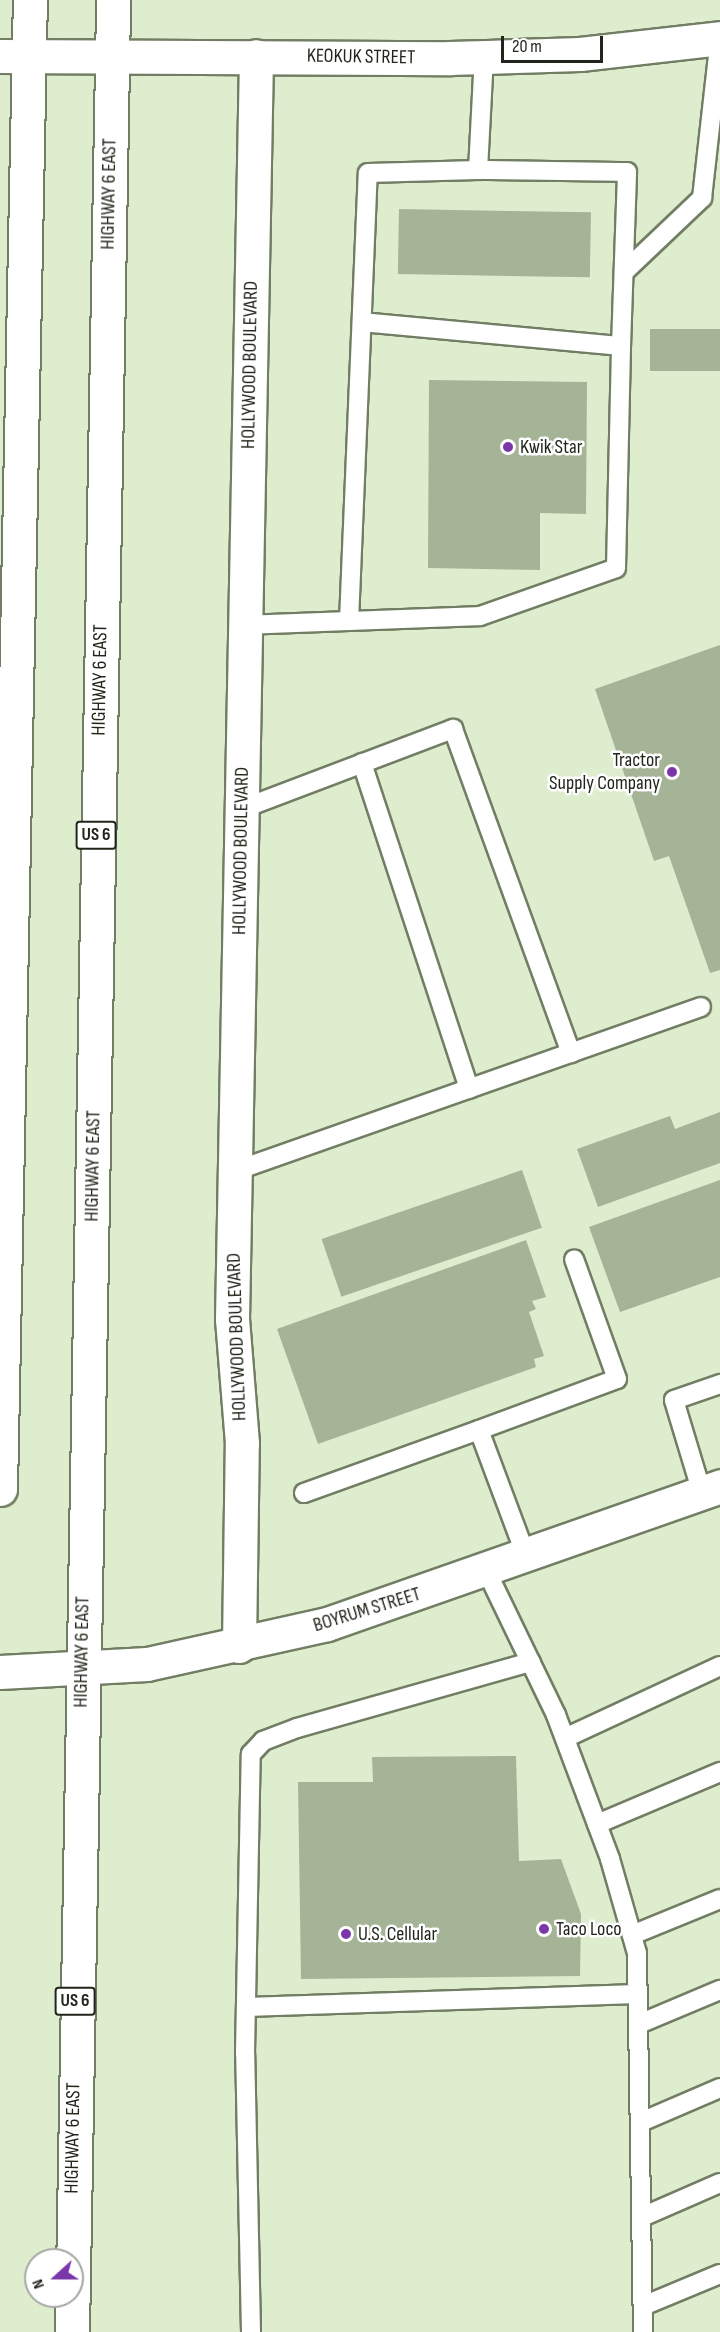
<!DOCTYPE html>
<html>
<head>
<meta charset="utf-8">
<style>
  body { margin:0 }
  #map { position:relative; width:720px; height:2332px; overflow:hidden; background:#dfedcf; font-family:"Sofia Sans Condensed",sans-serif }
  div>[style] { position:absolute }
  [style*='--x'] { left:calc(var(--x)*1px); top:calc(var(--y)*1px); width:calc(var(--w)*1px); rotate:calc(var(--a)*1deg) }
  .building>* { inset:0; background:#a5b396; transform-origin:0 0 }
  .roads { filter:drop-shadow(2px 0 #717e63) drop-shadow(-2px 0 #717e63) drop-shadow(0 2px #717e63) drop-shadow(0 -2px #717e63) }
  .service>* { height:18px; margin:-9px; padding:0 9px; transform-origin:9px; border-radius:9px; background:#fff }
  .minor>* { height:33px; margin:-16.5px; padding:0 16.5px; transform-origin:16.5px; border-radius:16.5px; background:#fff }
  .tertiary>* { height:33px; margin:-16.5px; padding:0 16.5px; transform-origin:16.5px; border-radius:16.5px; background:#fff }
  .primary>* { height:33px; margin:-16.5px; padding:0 16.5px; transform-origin:16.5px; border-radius:16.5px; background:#fff }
  .dots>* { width:16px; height:16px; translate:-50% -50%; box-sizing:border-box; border:3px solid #fff; border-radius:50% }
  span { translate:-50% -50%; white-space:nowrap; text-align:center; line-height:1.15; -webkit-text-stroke:5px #fff; paint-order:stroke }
  .shield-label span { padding:2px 4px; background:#fff; border:2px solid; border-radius:4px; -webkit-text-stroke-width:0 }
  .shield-label { font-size:18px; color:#21261b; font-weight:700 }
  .street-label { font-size:20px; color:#21261b }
  .poi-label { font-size:20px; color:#21261b }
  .left { translate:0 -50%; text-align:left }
  .right { translate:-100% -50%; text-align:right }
  .north { position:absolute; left:24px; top:2248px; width:60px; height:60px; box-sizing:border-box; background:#fff; border:2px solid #a6a8a4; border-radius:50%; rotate:249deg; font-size:16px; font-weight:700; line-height:24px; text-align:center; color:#21261b }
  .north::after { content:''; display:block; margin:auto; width:21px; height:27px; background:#7b37aa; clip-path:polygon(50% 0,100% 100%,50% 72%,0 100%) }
  .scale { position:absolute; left:501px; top:36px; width:102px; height:27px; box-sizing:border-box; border:3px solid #21261b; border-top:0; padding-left:8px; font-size:18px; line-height:21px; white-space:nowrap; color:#21261b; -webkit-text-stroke:4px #fff; paint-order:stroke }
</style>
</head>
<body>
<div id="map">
  <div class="building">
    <i style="left:399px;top:209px;width:192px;height:65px;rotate:1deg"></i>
    <i style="left:720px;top:329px;width:42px;height:70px;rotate:90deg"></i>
    <i style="clip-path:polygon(429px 380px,587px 382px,586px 514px,540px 513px,540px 570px,428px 568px)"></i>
    <i style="clip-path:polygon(720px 645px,720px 970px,710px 973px,669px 856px,654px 861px,595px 689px)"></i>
    <i style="clip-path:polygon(720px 1112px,720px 1163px,598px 1207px,577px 1149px,670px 1116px,675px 1129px)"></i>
    <i style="left:522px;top:1170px;width:61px;height:212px;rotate:71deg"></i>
    <i style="clip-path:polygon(720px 1180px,720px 1277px,620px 1312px,589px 1227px)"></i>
    <i style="clip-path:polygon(526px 1240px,546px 1297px,532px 1301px,536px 1309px,529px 1312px,544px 1356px,534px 1359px,536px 1367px,318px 1444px,277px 1329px)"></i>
    <i style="clip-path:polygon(516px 1756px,519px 1861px,561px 1859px,581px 1914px,580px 1976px,301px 1979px,298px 1782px,373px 1782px,372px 1757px)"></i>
  </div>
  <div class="roads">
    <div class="service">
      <i style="--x:624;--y:272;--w:108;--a:-43.5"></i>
      <i style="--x:702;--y:198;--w:161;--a:-83.6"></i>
      <i style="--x:362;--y:322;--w:260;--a:5.3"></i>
      <i style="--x:621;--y:346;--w:174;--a:-88"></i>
      <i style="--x:627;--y:172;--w:149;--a:-179.2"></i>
      <i style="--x:349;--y:621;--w:448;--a:-87.6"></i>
      <i style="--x:368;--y:173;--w:110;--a:-1.6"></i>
      <i style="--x:478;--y:170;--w:113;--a:-87"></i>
      <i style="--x:245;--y:625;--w:235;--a:-2.2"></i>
      <i style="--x:480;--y:616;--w:144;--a:-19.4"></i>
      <i style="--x:616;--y:568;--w:222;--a:-88.7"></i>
      <i style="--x:362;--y:763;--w:343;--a:71.8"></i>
      <i style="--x:242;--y:809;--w:226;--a:-20.8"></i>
      <i style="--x:453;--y:729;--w:345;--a:70"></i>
      <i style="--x:235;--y:1171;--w:494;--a:-19.4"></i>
      <i style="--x:479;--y:1430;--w:147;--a:-20.3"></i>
      <i style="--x:617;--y:1379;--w:127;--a:-109.7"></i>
      <i style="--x:304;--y:1493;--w:186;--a:-19.8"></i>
      <i style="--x:479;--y:1430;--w:134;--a:69.5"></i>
      <i style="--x:702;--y:1493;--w:97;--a:-106.8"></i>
      <i style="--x:674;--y:1400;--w:49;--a:-19.2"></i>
      <i style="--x:486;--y:1570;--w:161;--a:64.2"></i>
      <i style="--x:556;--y:1715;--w:154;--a:69.4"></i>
      <i style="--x:610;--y:1859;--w:98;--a:74"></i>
      <i style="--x:637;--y:1953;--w:379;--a:89.1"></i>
      <i style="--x:565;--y:1738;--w:171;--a:-24.9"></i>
      <i style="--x:597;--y:1824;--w:134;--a:-22.9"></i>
      <i style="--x:632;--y:1935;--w:95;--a:-22.2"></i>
      <i style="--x:246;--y:2007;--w:392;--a:-1.9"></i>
      <i style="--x:639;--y:2024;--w:88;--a:-22.8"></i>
      <i style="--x:641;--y:2122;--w:86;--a:-23.3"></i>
      <i style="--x:642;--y:2217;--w:85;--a:-23.6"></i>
      <i style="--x:643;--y:2306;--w:83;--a:-22.6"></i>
      <i style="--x:251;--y:2332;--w:279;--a:-91.2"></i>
      <i style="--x:245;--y:2053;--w:299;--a:-88.9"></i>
      <i style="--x:251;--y:1754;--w:18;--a:-47"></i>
      <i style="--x:263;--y:1741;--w:36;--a:-21"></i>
      <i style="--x:297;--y:1728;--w:243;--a:-15.8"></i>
    </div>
    <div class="minor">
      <i style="--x:239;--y:1646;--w:203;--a:-89.2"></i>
      <i style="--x:242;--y:1443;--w:124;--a:-94.6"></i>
      <i style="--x:232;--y:1319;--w:1263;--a:-88.91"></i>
      <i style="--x:0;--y:1672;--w:147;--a:-3.1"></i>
      <i style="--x:147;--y:1664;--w:184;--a:-12.5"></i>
      <i style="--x:327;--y:1624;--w:417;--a:-19.3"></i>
    </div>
    <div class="tertiary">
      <i style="--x:0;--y:56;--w:449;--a:0.3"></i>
      <i style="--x:449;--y:58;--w:131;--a:-1.7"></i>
      <i style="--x:580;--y:54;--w:141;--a:-6.5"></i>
    </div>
    <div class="primary">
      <i style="--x:0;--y:1489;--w:1489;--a:-88.85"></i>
      <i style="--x:72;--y:2332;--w:2332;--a:-88.99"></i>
    </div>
  </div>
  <div class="dots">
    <i style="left:508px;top:447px;background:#7b37aa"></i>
    <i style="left:672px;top:772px;background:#7b37aa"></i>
    <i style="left:544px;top:1929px;background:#7b37aa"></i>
    <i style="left:346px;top:1934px;background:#7b37aa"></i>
  </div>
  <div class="shield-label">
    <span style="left:96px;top:835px">US 6</span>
    <span style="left:75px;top:2001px">US 6</span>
  </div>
  <div class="street-label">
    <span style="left:361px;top:57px;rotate:1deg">KEOKUK STREET</span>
    <span style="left:109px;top:194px;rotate:-89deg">HIGHWAY 6 EAST</span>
    <span style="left:250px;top:365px;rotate:-89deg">HOLLYWOOD BOULEVARD</span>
    <span style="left:100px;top:680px;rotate:-89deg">HIGHWAY 6 EAST</span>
    <span style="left:241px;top:851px;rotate:-89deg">HOLLYWOOD BOULEVARD</span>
    <span style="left:93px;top:1166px;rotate:-89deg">HIGHWAY 6 EAST</span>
    <span style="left:237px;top:1337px;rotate:-92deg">HOLLYWOOD BOULEVARD</span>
    <span style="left:367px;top:1610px;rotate:-17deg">BOYRUM STREET</span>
    <span style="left:82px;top:1652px;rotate:-89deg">HIGHWAY 6 EAST</span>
    <span style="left:73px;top:2138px;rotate:-89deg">HIGHWAY 6 EAST</span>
  </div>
  <div class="poi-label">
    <span class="left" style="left:520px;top:447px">Kwik Star</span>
    <span class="right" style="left:660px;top:772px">Tractor<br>Supply Company</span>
    <span class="left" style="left:556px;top:1929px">Taco Loco</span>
    <span class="left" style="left:358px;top:1934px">U.S. Cellular</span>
  </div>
  <div class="north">N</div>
  <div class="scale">20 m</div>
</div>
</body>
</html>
